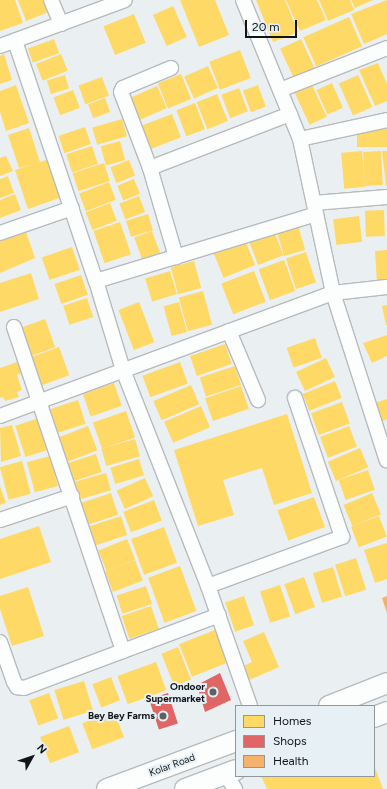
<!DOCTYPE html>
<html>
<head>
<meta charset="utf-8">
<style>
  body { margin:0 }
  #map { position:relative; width:387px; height:789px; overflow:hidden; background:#eaeff2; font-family:Figtree,sans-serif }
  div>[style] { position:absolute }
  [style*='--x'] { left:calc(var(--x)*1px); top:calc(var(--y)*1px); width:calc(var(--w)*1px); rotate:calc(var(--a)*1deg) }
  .homes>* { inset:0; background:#ffd966; transform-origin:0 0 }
  .shops>* { inset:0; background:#e06666; transform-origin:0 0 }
  .health>* { inset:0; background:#f6b26b }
  .roads { filter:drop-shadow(1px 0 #b7bbbe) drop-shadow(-1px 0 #b7bbbe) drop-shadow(0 1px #b7bbbe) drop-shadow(0 -1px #b7bbbe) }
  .minor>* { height:14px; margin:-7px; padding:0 7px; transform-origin:7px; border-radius:7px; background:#fcfdfd }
  .secondary>* { height:20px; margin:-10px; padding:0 10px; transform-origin:10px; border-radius:10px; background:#fcfdfd }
  .dots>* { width:11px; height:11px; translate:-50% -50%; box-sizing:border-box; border:2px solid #e7f0f5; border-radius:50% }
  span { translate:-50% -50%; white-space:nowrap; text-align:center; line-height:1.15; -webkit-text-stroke:4px #e7f0f5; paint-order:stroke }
  .poi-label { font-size:10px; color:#111516; font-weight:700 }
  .right { translate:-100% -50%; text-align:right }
  .street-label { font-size:10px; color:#111516 }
  .legend { position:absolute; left:235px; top:705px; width:140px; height:72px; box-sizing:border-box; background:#e7f0f5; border:1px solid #91989c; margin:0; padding:5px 7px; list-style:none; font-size:12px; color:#111516 }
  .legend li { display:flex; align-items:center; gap:8px; height:20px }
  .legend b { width:20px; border:1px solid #91989c }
  .north { position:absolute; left:12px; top:737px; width:40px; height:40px; -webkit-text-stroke:3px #e7f0f5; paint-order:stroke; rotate:50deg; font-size:11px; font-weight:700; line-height:16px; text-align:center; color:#111516 }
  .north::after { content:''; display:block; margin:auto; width:14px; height:18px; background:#111516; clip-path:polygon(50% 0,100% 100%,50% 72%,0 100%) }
  .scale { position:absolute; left:245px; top:20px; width:52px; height:18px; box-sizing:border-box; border:2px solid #111516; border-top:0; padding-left:5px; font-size:12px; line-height:14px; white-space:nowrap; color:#111516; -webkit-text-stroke:3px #e7f0f5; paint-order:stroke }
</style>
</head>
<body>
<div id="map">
  <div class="homes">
    <i style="clip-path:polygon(0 0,15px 0,23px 23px,0 31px)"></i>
    <i style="clip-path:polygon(18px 0,47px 0,51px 11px,26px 21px)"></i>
    <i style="clip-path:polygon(180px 0,215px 0,229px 35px,199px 47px)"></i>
    <i style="clip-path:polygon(256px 0,285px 0,298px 32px,273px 42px)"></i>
    <i style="clip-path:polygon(286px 0,317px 0,326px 20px,300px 31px)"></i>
    <i style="clip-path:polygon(319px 0,350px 0,354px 10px,328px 21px)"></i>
    <i style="clip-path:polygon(351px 0,373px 0,355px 8px)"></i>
    <i style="clip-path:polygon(387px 0,387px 34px,364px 44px,351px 14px)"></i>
    <i style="left:173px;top:6px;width:34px;height:22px;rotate:66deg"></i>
    <i style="left:134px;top:14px;width:31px;height:33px;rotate:68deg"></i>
    <i style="left:349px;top:17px;width:32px;height:50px;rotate:66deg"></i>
    <i style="left:54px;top:39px;width:15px;height:28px;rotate:70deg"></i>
    <i style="left:301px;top:39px;width:33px;height:23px;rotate:65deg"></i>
    <i style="left:240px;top:50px;width:30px;height:33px;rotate:69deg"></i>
    <i style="clip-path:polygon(4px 54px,12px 80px,0 84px,0 56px)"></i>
    <i style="left:61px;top:54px;width:18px;height:27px;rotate:68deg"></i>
    <i style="clip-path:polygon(378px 63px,387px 84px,387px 101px,375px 106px,359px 70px)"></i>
    <i style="left:208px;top:66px;width:24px;height:26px;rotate:66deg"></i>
    <i style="left:181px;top:74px;width:27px;height:25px;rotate:68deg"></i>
    <i style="left:65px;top:75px;width:14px;height:19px;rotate:73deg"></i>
    <i style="left:358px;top:75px;width:35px;height:21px;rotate:66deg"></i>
    <i style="left:102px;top:77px;width:20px;height:25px;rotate:70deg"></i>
    <i style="left:332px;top:83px;width:27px;height:17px;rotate:66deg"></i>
    <i style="clip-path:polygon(16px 85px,29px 123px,6px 131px,0 112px,0 91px)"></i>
    <i style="left:258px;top:85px;width:23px;height:16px;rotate:70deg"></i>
    <i style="left:312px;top:85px;width:35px;height:19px;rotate:65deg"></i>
    <i style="left:157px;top:86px;width:24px;height:29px;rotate:66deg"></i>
    <i style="left:239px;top:88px;width:25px;height:19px;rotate:69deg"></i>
    <i style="left:73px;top:90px;width:19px;height:21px;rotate:69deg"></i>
    <i style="left:217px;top:94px;width:29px;height:22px;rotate:68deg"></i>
    <i style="left:105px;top:98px;width:15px;height:18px;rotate:70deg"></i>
    <i style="left:195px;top:103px;width:28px;height:20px;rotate:69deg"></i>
    <i style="left:172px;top:114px;width:25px;height:35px;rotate:69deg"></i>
    <i style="left:122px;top:119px;width:18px;height:31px;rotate:74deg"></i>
    <i style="left:85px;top:127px;width:18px;height:28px;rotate:71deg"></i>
    <i style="left:387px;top:127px;width:20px;height:30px;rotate:90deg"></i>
    <i style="clip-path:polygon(29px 128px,40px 162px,49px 159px,62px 197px,28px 209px,15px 170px,33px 164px,19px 168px,8px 135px)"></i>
    <i style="left:120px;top:141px;width:20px;height:20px;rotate:75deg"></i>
    <i style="left:92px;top:146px;width:19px;height:27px;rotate:72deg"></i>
    <i style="left:362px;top:151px;width:36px;height:21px;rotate:85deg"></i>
    <i style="left:381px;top:151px;width:34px;height:18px;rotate:87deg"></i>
    <i style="clip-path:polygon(382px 151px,387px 151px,387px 186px,386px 186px)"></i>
    <i style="clip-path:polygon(6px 156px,13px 171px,0 176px,0 158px)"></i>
    <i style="left:129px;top:160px;width:17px;height:20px;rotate:69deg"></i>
    <i style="left:104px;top:163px;width:19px;height:33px;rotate:72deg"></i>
    <i style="clip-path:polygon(8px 176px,14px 193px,0 198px,0 179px)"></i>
    <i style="left:134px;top:179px;width:16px;height:18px;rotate:68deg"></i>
    <i style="left:109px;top:182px;width:19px;height:32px;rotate:69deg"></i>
    <i style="clip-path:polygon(15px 194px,21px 210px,0 218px,0 200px)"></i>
    <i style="left:139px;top:196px;width:17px;height:21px;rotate:69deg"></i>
    <i style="left:110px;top:203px;width:19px;height:26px;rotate:69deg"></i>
    <i style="left:384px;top:210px;width:26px;height:19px;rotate:88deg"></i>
    <i style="left:148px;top:214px;width:17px;height:23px;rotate:73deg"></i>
    <i style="left:359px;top:216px;width:26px;height:26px;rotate:83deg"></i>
    <i style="left:120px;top:222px;width:34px;height:28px;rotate:71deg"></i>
    <i style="left:298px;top:225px;width:26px;height:22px;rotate:74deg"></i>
    <i style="left:152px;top:231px;width:23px;height:19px;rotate:70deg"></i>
    <i style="left:274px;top:231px;width:26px;height:27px;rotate:69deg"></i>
    <i style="clip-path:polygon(26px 232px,35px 258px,0 273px,0 240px)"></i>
    <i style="left:245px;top:240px;width:27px;height:34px;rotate:68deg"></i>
    <i style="left:72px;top:247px;width:24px;height:32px;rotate:71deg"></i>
    <i style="clip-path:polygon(387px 250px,387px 283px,377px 283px,375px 251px)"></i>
    <i style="left:306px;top:252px;width:32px;height:21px;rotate:72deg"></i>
    <i style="left:284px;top:260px;width:33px;height:27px;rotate:70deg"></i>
    <i style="left:194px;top:261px;width:28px;height:24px;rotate:75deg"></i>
    <i style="left:170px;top:271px;width:24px;height:26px;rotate:73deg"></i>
    <i style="left:254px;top:271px;width:33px;height:35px;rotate:69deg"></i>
    <i style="clip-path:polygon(31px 273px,39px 299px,0 312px,0 283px)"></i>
    <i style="left:81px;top:275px;width:21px;height:28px;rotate:71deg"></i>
    <i style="left:203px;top:291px;width:35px;height:25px;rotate:75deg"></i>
    <i style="left:87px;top:298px;width:20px;height:25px;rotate:72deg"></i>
    <i style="left:139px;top:302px;width:43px;height:22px;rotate:69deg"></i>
    <i style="left:179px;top:302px;width:31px;height:16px;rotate:75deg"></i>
    <i style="clip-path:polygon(387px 305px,387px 325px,386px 325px,382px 306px)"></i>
    <i style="left:45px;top:319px;width:30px;height:30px;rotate:70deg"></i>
    <i style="clip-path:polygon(387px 335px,387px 356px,372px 363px,363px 343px)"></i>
    <i style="left:315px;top:338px;width:21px;height:30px;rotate:71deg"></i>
    <i style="left:225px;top:344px;width:21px;height:37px;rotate:71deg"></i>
    <i style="left:59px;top:347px;width:30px;height:33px;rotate:70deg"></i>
    <i style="left:326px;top:358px;width:21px;height:33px;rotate:65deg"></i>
    <i style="clip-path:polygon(17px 362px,21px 373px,17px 375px,22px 390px,17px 392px,19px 397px,5px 401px,3px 397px,0 398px,0 368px)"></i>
    <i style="left:180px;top:362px;width:23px;height:40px;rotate:70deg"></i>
    <i style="left:235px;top:366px;width:20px;height:37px;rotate:72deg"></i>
    <i style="left:335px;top:381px;width:18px;height:35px;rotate:68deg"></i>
    <i style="left:114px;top:383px;width:24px;height:33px;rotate:71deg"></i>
    <i style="left:191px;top:385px;width:21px;height:41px;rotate:67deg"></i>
    <i style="left:241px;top:386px;width:24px;height:38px;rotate:71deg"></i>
    <i style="clip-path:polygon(387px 399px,387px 419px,381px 422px,374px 403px)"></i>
    <i style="left:78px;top:400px;width:25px;height:33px;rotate:72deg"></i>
    <i style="left:342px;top:402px;width:23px;height:33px;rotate:70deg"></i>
    <i style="left:201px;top:406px;width:23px;height:40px;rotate:67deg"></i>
    <i style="left:126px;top:411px;width:28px;height:35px;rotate:71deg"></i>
    <i style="clip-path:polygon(287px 414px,312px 493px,274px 505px,262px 468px,223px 480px,234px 515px,198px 526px,174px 450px)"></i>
    <i style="left:39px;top:418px;width:33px;height:25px;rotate:72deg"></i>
    <i style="clip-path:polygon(12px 425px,21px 456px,1px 462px,0 428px)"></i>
    <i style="left:88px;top:426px;width:26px;height:32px;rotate:69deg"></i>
    <i style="left:349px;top:426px;width:22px;height:31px;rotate:69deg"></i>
    <i style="left:135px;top:439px;width:18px;height:35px;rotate:74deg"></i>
    <i style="left:360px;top:448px;width:21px;height:35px;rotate:67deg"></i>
    <i style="left:96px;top:454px;width:19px;height:30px;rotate:72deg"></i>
    <i style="left:50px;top:456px;width:31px;height:24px;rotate:75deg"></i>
    <i style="left:139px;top:459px;width:17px;height:30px;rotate:73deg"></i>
    <i style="left:22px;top:461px;width:34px;height:23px;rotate:75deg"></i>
    <i style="left:368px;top:470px;width:21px;height:31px;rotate:71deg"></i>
    <i style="left:106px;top:473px;width:18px;height:34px;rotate:74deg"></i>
    <i style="left:145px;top:478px;width:20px;height:31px;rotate:66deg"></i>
    <i style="clip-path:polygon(0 486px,6px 503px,0 505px)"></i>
    <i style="left:111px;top:493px;width:23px;height:32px;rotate:72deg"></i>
    <i style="left:372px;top:493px;width:23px;height:31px;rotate:67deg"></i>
    <i style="left:314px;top:497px;width:32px;height:39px;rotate:70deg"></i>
    <i style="left:154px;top:500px;width:22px;height:33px;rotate:69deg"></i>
    <i style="left:121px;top:516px;width:20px;height:33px;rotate:72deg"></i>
    <i style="left:379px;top:516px;width:22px;height:30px;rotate:69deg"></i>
    <i style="clip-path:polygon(39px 526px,51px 562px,0 579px,0 539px)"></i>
    <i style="left:164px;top:527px;width:38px;height:35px;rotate:70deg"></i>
    <i style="left:127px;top:539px;width:22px;height:31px;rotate:68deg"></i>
    <i style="clip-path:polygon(387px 543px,387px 579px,375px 583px,364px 550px)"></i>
    <i style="left:356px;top:558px;width:33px;height:22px;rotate:72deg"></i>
    <i style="left:135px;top:560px;width:22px;height:32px;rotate:69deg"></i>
    <i style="left:180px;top:566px;width:48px;height:34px;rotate:70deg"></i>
    <i style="left:333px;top:567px;width:31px;height:21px;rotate:73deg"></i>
    <i style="left:304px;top:577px;width:32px;height:21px;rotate:70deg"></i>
    <i style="left:280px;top:585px;width:33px;height:21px;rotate:72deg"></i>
    <i style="left:146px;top:586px;width:19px;height:31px;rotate:72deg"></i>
    <i style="clip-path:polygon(28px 587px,44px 636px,12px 646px,0 609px,0 596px)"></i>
    <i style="left:244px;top:596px;width:31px;height:20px;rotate:71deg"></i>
    <i style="left:151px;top:606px;width:24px;height:31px;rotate:71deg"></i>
    <i style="left:217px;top:629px;width:35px;height:41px;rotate:68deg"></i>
    <i style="clip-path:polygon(264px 632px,279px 667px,247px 681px,241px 667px,252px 662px,243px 641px)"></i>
    <i style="left:178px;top:647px;width:35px;height:18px;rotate:68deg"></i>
    <i style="left:156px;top:662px;width:30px;height:41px;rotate:70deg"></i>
    <i style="left:111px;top:677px;width:25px;height:20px;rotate:69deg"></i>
    <i style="left:84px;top:681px;width:31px;height:31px;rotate:73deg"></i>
    <i style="left:49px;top:693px;width:27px;height:21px;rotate:70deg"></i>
    <i style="left:114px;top:711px;width:28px;height:34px;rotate:69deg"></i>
    <i style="left:69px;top:726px;width:28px;height:31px;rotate:69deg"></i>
    <i style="clip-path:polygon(374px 765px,383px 789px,267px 789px,261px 776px,374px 776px)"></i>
  </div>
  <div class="shops">
    <i style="clip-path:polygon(220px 673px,231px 700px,205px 712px,197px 685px)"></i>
    <i style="left:168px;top:693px;width:32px;height:20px;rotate:72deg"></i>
  </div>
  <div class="health">
    <i style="clip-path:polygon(387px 596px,387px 613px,382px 598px)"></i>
  </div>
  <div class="roads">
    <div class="minor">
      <i style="--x:51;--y:0;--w:26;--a:67"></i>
      <i style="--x:243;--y:0;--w:150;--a:67.7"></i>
      <i style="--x:300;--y:139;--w:157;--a:77.9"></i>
      <i style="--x:333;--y:293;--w:176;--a:72.2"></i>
      <i style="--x:15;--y:41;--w:253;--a:71.4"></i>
      <i style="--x:96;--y:281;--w:93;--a:73.1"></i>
      <i style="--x:123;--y:370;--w:232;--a:68.5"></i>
      <i style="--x:208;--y:586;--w:127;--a:70.7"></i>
      <i style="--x:0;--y:46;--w:133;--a:-20.2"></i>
      <i style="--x:171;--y:68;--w:52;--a:157.4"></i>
      <i style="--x:123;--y:88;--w:4;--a:117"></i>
      <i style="--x:121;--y:92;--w:81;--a:69.1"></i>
      <i style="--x:150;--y:168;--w:93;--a:73.7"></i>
      <i style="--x:280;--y:90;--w:115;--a:-21.4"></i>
      <i style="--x:300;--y:139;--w:89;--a:-12.3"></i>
      <i style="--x:150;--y:168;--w:150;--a:-21.1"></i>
      <i style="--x:314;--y:203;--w:73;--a:-4.7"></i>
      <i style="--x:0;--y:233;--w:76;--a:-19.1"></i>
      <i style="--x:96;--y:281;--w:230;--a:-16.9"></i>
      <i style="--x:14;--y:327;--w:342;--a:71.4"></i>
      <i style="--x:229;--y:331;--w:75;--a:67.2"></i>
      <i style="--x:0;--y:416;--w:355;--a:-20.3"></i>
      <i style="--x:333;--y:293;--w:54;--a:-6.3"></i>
      <i style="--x:0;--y:520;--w:76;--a:-18.4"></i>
      <i style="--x:208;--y:586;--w:143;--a:-20.1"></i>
      <i style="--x:342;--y:537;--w:147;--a:-108.7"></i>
      <i style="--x:0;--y:642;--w:42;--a:70.7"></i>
      <i style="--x:14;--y:682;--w:6;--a:59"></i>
      <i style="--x:17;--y:687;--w:7;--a:8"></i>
      <i style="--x:24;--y:688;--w:208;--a:-20.5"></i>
      <i style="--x:225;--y:774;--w:18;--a:56"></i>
    </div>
    <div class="secondary">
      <i style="--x:329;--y:706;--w:62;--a:-21.6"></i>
      <i style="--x:374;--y:717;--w:14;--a:-21"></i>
      <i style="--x:107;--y:789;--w:138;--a:-20.4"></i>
      <i style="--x:185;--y:789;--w:54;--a:-20.4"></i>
    </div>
  </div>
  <div class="dots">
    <i style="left:213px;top:692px;background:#5d6163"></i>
    <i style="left:163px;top:716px;background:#5d6163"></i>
  </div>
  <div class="poi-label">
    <span class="right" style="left:205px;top:692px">Ondoor<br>Supermarket</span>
    <span class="right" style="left:155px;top:716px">Bey Bey Farms</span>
  </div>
  <div class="street-label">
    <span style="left:172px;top:765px;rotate:-20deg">Kolar Road</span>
  </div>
  <ul class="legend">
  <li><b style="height:11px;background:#ffd966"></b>Homes</li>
  <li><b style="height:11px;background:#e06666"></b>Shops</li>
  <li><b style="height:11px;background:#f6b26b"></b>Health</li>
  </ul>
  <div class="north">N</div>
  <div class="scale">20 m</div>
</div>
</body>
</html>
